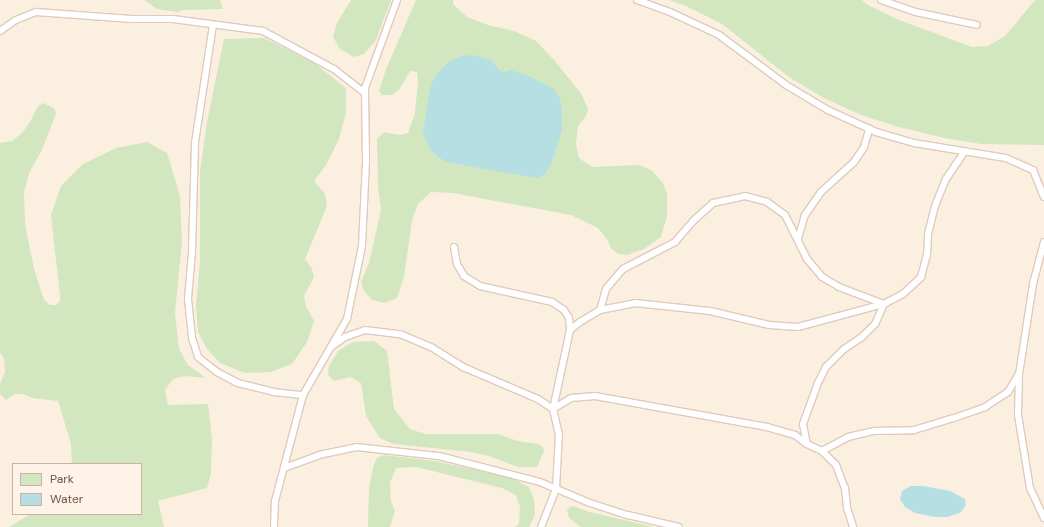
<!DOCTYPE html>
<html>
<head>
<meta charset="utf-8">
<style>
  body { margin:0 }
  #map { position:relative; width:1044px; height:527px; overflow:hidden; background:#fbefe0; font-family:"DM Sans",sans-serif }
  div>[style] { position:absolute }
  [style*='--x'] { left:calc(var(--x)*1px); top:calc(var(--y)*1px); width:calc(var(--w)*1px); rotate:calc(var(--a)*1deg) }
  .green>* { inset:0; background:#d2e7c0 }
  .water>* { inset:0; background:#b6dfe3 }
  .roads { filter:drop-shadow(1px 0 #decbbd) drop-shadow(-1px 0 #decbbd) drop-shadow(0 1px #decbbd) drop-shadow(0 -1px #decbbd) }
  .service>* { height:6px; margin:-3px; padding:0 3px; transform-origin:3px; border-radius:3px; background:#fff }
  span { translate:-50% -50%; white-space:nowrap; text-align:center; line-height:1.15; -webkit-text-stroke:3.5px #fef3e6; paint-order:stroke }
  .legend { position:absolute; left:12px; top:463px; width:130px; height:52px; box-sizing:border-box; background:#fef3e6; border:1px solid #c5b4a7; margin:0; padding:5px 7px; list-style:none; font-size:12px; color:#705549 }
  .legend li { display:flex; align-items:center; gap:8px; height:20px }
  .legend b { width:20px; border:1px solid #c5b4a7 }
</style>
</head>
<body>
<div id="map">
  <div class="green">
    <i style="clip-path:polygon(144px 0,220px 0,223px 9px,183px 10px,178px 12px,157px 9px)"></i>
    <i style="clip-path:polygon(351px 0,391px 0,376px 40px,364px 54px,354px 57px,340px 49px,333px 37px,337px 23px)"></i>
    <i style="clip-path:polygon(416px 0,453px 0,453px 4px,467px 17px,488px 25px,514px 31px,536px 41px,555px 61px,582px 95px,588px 109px,586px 116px,578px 126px,576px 144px,579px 158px,592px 167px,639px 165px,651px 170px,663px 183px,667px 194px,667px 216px,661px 237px,644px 249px,627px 255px,618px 254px,611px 248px,607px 239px,598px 228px,571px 215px,453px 193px,431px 192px,418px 204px,412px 220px,404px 277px,397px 298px,384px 303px,372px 300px,364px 291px,361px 282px,369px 263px,381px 210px,378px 187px,377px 139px,384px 132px,399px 135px,408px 133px,415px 113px,418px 81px,417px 72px,410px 71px,399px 90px,392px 95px,382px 95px,379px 91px,386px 69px)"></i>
    <i style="clip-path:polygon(669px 0,862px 0,868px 5px,899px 20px,972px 47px,988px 46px,1005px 36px,1035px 0,1044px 0,1044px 145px,981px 144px,944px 138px,899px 127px,861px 115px,822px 97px,789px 77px,722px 24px,686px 6px)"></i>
    <i style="clip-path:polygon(264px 38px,314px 63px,346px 88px,346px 113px,339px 139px,326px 165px,314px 181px,325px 194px,327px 206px,305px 259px,312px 269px,314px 277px,304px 296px,306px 306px,314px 321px,307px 342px,292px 364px,271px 372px,245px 373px,220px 363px,207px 349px,198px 332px,196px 306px,200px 261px,200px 171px,207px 122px,224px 39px)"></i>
    <i style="clip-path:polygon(43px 103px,54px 108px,56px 114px,41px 152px,30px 171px,24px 192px,25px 224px,34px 269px,44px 300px,50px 305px,56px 305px,60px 301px,60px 296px,51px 215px,61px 186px,83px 164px,116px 148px,147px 142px,167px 153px,180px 196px,182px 242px,175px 313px,179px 349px,188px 365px,206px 378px,185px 376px,173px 379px,165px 390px,168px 405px,208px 404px,212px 439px,211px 473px,207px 488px,158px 501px,164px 527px,9px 527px,31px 514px,141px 514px,141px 464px,72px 464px,71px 444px,58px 401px,32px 398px,23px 394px,15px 394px,6px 400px,0 394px,0 384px,5px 372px,4px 358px,0 353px,0 143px,12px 141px,22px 133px,30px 122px,38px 106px)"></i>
    <i style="clip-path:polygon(374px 341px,387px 351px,394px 409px,410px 429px,425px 434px,497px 434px,518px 441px,538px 444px,543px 447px,544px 451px,537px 467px,518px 467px,489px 456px,471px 452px,393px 444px,380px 438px,366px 416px,361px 383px,350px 377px,334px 381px,328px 375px,329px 366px,338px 351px,353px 342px)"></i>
    <i style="clip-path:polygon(384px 455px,435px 461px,512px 478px,529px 487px,534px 500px,535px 515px,529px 527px,515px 527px,519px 524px,520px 507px,516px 495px,502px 488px,416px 467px,396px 468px,390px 483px,391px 501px,395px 511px,390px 527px,368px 527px,369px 487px,374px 464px,377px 458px)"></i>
    <i style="clip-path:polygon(572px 506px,590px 512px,654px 527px,581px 527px,569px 518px,567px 510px)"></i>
  </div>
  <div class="water">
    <i style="clip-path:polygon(473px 55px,492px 60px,499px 70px,504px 72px,511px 70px,531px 77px,554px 89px,560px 98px,562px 111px,562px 130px,551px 165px,545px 174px,537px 178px,462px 165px,444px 161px,431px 151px,423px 133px,430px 88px,435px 77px,447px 63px,461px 56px)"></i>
    <i style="clip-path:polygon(911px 486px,924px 486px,950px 491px,965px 499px,966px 505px,960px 513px,947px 517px,935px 517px,915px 513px,905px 507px,900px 499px,902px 491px)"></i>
  </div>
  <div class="roads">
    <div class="service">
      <i style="--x:637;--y:0;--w:35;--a:20"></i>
      <i style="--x:670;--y:12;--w:54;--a:25.1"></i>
      <i style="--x:719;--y:35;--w:84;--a:36.7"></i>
      <i style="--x:786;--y:85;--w:49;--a:30.8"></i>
      <i style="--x:828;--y:110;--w:53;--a:24.6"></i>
      <i style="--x:876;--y:132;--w:40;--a:16"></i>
      <i style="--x:914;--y:143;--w:93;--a:9.3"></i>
      <i style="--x:1006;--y:158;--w:30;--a:24"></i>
      <i style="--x:1033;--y:170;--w:29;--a:68"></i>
      <i style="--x:881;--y:0;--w:37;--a:19"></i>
      <i style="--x:916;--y:12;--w:62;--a:12"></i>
      <i style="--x:213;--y:25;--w:119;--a:98.7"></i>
      <i style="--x:195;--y:143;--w:109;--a:91.6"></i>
      <i style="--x:192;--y:252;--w:47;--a:94.9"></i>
      <i style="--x:188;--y:299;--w:39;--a:84"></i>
      <i style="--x:192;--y:338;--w:20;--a:72"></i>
      <i style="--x:198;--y:357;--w:24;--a:38"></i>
      <i style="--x:217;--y:372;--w:24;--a:28"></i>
      <i style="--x:238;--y:383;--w:36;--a:14"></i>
      <i style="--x:273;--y:392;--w:30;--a:6"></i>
      <i style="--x:0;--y:31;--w:19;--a:-35"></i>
      <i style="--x:16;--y:20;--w:22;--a:-22"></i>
      <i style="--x:36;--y:12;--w:96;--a:4.2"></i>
      <i style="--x:132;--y:19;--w:41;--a:0"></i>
      <i style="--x:173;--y:19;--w:91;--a:7.6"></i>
      <i style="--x:263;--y:31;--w:81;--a:28.2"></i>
      <i style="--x:334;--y:69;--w:39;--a:38"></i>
      <i style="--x:798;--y:239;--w:25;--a:-74"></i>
      <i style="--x:805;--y:215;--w:28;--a:-55"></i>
      <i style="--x:821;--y:192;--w:45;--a:-42.3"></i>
      <i style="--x:854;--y:162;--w:18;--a:-56"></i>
      <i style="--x:864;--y:147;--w:19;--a:-74"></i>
      <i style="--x:1044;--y:242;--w:43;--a:104.7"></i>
      <i style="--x:1033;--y:284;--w:91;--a:98.8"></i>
      <i style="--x:1019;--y:374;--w:41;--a:91.4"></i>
      <i style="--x:1018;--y:415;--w:74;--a:80.7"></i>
      <i style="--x:1030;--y:488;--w:33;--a:65"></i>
      <i style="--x:454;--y:247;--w:17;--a:80"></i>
      <i style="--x:457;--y:264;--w:14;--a:60"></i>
      <i style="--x:464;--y:276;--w:19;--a:32"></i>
      <i style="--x:480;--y:286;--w:74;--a:12.5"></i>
      <i style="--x:552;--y:302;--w:14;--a:34"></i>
      <i style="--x:564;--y:310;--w:9;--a:58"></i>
      <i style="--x:569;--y:318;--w:12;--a:85"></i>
      <i style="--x:570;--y:330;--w:81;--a:102.1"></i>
      <i style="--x:600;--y:310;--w:22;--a:-74"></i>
      <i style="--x:606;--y:289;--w:26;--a:-50"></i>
      <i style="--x:623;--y:269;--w:59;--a:-27.4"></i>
      <i style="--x:675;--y:242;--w:28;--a:-49"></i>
      <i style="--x:693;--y:221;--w:27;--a:-42"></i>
      <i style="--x:713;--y:203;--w:33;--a:-12"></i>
      <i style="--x:745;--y:196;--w:23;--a:15"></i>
      <i style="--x:767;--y:202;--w:22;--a:36"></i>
      <i style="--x:785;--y:215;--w:49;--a:63.4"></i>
      <i style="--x:807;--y:259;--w:23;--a:50"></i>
      <i style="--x:822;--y:277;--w:20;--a:30"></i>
      <i style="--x:839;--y:287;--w:48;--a:20.7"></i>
      <i style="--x:884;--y:304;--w:22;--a:114"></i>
      <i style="--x:875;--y:324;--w:18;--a:135"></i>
      <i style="--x:862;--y:337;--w:22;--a:146"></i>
      <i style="--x:844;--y:349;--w:25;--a:135"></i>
      <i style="--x:826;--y:367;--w:18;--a:117"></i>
      <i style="--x:818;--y:383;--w:44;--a:110.1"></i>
      <i style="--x:803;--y:424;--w:20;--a:79"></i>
      <i style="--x:807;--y:444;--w:17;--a:25"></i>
      <i style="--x:822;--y:451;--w:30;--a:-28"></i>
      <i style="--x:848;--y:437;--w:28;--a:-13"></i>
      <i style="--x:875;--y:431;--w:39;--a:-1"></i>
      <i style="--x:914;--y:430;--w:39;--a:-17"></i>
      <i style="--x:951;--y:419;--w:36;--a:-19"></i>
      <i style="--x:985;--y:407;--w:27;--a:-33"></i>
      <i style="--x:1008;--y:392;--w:21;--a:-59"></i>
      <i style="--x:570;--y:330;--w:13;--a:-39"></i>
      <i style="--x:580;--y:322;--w:23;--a:-31"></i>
      <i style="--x:600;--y:310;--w:36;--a:-11"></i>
      <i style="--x:635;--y:303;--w:75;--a:6.1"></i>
      <i style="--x:710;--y:311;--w:61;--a:13.3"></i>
      <i style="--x:769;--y:325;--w:29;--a:4"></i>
      <i style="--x:798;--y:327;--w:89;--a:-15"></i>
      <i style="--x:884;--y:304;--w:21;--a:-28"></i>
      <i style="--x:903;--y:294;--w:25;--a:-43"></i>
      <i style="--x:921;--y:277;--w:23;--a:-75"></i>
      <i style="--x:927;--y:255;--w:21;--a:-87"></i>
      <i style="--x:928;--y:234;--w:29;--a:-76"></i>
      <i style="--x:935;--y:206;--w:29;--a:-68"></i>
      <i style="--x:946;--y:179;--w:32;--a:-56"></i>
      <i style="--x:331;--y:347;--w:17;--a:-36"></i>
      <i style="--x:345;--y:337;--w:21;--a:-19"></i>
      <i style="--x:365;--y:330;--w:35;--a:7"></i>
      <i style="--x:400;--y:334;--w:34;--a:23"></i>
      <i style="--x:431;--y:347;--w:38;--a:32"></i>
      <i style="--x:463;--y:367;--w:82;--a:23.1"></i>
      <i style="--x:538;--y:399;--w:18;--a:34"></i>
      <i style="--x:553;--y:409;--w:26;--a:77"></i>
      <i style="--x:559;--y:434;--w:55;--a:93.1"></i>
      <i style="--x:556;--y:489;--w:41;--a:111.5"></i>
      <i style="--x:553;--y:409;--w:21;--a:-31"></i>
      <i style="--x:571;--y:398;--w:24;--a:-5"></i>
      <i style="--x:595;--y:396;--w:175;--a:10.2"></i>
      <i style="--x:767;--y:427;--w:29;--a:16"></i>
      <i style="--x:795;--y:435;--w:15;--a:37"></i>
      <i style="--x:822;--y:451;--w:20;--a:45"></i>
      <i style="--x:836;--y:465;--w:25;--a:69"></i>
      <i style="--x:845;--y:488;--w:20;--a:84"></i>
      <i style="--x:847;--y:508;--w:20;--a:72"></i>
      <i style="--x:284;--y:468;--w:37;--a:-20"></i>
      <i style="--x:319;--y:455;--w:38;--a:-12"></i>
      <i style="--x:356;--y:447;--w:83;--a:6.2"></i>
      <i style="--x:439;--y:456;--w:104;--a:14.4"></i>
      <i style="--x:540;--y:482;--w:54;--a:22.8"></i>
      <i style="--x:590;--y:503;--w:40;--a:18"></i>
      <i style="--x:628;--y:515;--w:52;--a:13.2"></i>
      <i style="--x:274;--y:527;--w:26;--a:-88"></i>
      <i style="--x:275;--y:501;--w:110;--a:-75.2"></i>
      <i style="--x:303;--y:395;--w:88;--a:-59.9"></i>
      <i style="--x:347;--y:319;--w:75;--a:-78.4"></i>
      <i style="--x:362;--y:246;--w:85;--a:-87.3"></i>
      <i style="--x:366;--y:161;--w:73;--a:-90.8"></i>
      <i style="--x:365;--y:88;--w:94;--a:-70"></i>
    </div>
  </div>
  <ul class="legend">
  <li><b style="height:11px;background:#d2e7c0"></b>Park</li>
  <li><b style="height:11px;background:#b6dfe3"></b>Water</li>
  </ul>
</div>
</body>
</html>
